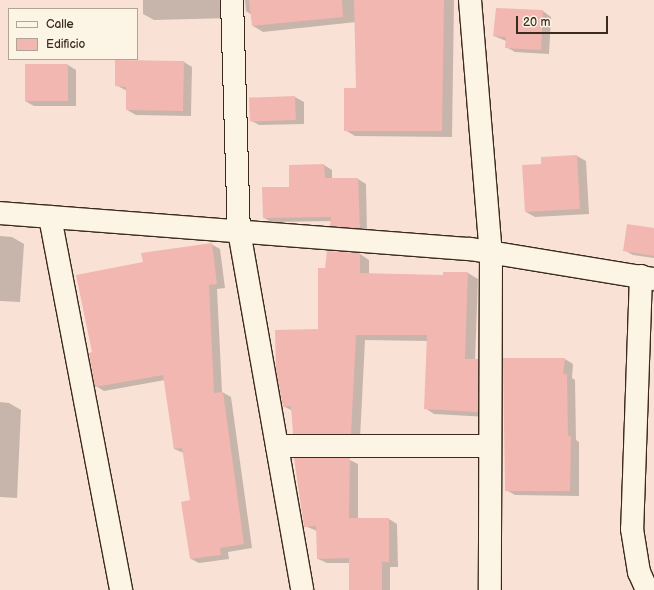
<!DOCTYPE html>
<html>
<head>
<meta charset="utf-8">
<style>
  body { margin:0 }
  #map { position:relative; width:654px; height:590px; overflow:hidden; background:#f9e2d5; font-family:"Balsamiq Sans",sans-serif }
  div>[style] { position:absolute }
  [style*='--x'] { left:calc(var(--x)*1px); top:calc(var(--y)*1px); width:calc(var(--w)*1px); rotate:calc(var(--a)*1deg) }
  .shadow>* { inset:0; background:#0003 }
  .building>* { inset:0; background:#f2b7b0; transform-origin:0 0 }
  .roads { filter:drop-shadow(1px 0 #3b2a1e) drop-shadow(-1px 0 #3b2a1e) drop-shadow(0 1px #3b2a1e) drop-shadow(0 -1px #3b2a1e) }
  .minor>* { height:22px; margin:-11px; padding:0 11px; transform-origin:11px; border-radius:11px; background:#fcf5e5 }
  span { translate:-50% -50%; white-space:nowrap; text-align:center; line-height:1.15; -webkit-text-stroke:3px #fcf5e5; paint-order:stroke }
  .legend { position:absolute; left:8px; top:8px; width:130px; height:52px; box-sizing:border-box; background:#fcf5e5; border:1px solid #afa495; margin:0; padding:5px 7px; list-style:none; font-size:12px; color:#3b2a1e }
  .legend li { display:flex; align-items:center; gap:8px; height:20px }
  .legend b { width:20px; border:1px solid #afa495 }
  .scale { position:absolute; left:516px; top:16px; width:92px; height:18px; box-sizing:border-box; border:2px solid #3b2a1e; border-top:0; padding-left:5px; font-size:12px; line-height:14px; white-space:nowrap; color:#3b2a1e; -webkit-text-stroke:3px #fcf5e5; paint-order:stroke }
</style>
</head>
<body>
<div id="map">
  <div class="shadow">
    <i style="clip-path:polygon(143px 0,231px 0,230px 18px,154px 20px,143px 14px)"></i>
    <i style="clip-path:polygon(245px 0,454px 0,452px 137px,355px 136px,345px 130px,358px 89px,356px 22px,263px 32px,253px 26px,252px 15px,246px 11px)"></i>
    <i style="clip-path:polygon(543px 11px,551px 17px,549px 54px,515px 52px,506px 47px,506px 41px,494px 36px)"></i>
    <i style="clip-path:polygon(184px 62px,192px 67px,191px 116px,136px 115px,127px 110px,127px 91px,116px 85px)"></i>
    <i style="clip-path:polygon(68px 65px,76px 70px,76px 106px,34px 106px,25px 101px)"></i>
    <i style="clip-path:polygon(295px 97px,304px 102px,304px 124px,259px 125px,250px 120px)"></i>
    <i style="clip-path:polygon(577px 156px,586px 161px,589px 214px,535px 217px,526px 212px,542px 165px,542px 158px)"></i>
    <i style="clip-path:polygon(324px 165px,332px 170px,332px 179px,358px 179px,366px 184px,367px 232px,339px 230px,331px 225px,332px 221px,272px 222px,264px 218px,290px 188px)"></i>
    <i style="clip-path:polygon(654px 229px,654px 258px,633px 255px,624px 250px)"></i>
    <i style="clip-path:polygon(0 236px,12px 237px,24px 244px,20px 302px,0 301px)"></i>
    <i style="clip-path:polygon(211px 244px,220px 249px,225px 288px,217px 289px,222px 392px,231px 397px,252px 548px,228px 552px,229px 559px,199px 563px,191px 559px,191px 501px,184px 453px,174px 449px,165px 380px,104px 391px,96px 386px,93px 353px,144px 263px)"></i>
    <i style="clip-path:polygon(360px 254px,369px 260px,369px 274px,444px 276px,468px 273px,478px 279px,475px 360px,488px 365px,488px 417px,434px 414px,425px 408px,428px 341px,365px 340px,360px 439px,304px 439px,294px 433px,293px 411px,283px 406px,319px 330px,326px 269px)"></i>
    <i style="clip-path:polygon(565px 359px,573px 364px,572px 378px,575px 380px,576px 440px,579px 442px,579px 496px,515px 495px,506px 490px)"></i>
    <i style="clip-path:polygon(0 402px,9px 403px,21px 410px,17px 498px,0 497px)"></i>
    <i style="clip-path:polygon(295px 460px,350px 460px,358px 464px,358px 519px,389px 519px,397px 524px,398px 567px,390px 567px,390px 590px,350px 590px,350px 563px,327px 563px,318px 559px,317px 531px,305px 526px)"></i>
  </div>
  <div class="building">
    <i style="clip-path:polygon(249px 0,342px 0,343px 17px,252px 26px)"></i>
    <i style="clip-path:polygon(354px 0,444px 0,442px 131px,344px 131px,344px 88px,356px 88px)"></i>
    <i style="clip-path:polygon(496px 8px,543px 10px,541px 50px,505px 48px,506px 37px,493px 36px)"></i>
    <i style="clip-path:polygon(115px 60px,184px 61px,183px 111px,126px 110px,126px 87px,115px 86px)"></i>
    <i style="left:25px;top:64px;width:43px;height:37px"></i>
    <i style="left:295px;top:96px;width:24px;height:46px;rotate:88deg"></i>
    <i style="clip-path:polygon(577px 155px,580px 209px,525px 212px,522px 165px,541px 164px,541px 157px)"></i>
    <i style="clip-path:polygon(324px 164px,325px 178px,358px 178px,360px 228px,330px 226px,331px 217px,263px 218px,262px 187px,289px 187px,289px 165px)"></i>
    <i style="clip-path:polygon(627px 224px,654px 228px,654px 256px,623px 251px)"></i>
    <i style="clip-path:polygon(212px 243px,217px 284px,209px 285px,214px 393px,223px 392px,244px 544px,220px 548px,221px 555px,190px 559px,181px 502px,190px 500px,182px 448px,174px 449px,163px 375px,95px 387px,89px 353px,92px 352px,76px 275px,143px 262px,141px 253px)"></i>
    <i style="clip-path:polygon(327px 251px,360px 253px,360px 273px,443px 275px,443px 272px,468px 272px,465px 359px,478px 359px,478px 412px,424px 409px,427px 335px,356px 335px,351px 434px,293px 434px,291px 406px,283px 407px,276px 370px,275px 330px,318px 329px,318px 268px,325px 268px)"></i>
    <i style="clip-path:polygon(503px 358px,565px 358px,563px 374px,567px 374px,568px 436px,571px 436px,570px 491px,505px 491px)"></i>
    <i style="clip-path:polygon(294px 458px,350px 458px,349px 518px,389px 518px,389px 562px,382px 562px,382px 590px,349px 590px,349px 558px,317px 559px,316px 526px,304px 527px)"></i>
  </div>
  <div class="roads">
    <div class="minor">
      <i style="--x:232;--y:0;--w:231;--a:88.3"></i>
      <i style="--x:239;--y:231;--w:364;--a:80"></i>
      <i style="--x:470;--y:0;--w:254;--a:85.3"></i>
      <i style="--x:491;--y:253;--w:337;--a:90.2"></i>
      <i style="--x:0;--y:213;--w:471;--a:4.4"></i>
      <i style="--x:470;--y:249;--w:186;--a:9.3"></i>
      <i style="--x:50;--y:217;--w:380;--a:79.2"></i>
      <i style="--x:641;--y:276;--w:253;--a:92"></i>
      <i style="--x:632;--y:529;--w:44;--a:80.8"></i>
      <i style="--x:639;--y:572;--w:20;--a:66"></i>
      <i style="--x:277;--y:446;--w:212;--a:0"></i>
    </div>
  </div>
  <ul class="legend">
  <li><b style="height:5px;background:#fcf5e5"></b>Calle</li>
  <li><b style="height:11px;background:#f2b7b0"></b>Edificio</li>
  </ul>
  <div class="scale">20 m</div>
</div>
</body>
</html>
